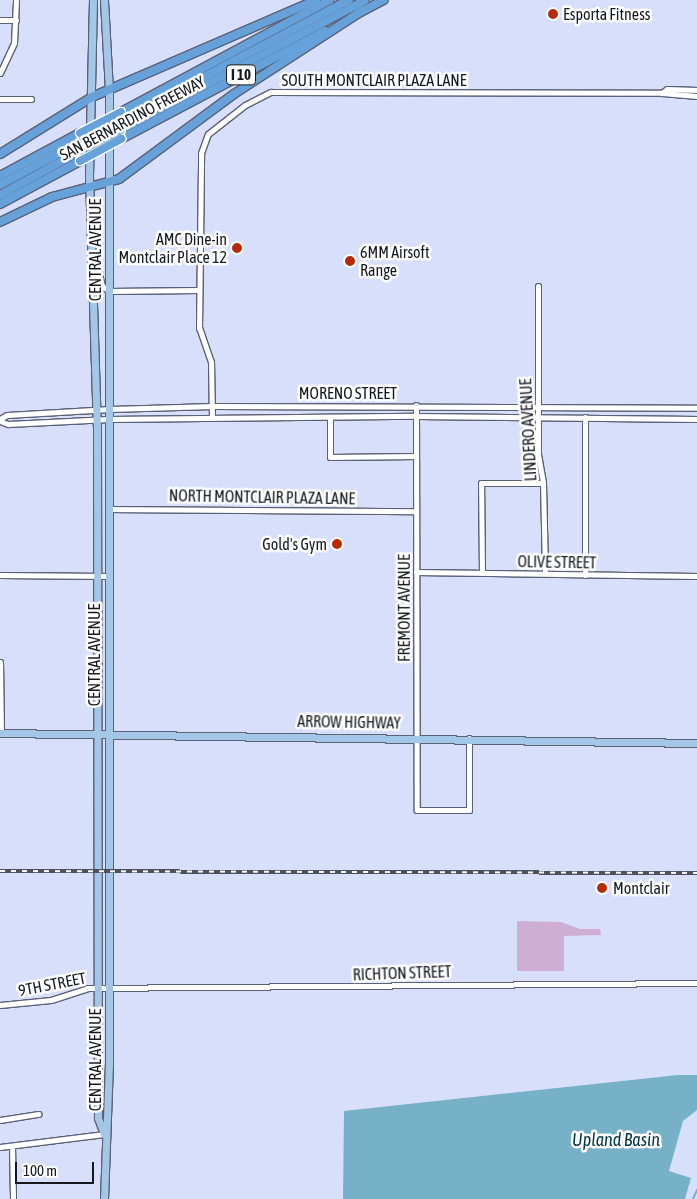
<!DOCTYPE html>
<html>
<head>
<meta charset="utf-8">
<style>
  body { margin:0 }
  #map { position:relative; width:697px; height:1199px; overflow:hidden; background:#d8dffa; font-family:"Asap Condensed",sans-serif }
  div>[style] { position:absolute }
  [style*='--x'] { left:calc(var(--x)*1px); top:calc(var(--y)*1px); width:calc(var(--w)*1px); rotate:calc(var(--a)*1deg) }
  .green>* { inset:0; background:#ceafd3 }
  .water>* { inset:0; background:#77b1c8 }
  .stream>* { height:2px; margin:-1px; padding:0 1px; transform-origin:1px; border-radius:1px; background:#77b1c8 }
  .roads { filter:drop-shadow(1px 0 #5b6177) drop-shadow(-1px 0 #5b6177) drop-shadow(0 1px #5b6177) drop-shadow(0 -1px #5b6177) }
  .minor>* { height:5px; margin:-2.5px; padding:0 2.5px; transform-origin:2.5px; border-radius:2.5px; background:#fff }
  .major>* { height:7px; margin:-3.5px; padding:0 3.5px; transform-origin:3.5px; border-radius:3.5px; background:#a4c7e8 }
  .highway>* { height:8px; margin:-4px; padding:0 4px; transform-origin:4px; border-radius:4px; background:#67a1d9 }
  .rail>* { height:4px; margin-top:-2px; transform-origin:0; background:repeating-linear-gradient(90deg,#fff 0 5.5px,#4d515f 0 11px); box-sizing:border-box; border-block:1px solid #4d515f }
  .bridges { filter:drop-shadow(1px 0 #fff) drop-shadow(-1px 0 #fff) drop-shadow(0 1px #fff) drop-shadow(0 -1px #fff) }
  .highway-bridge>* { height:8px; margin:-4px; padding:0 4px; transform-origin:4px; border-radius:4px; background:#67a1d9 }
  .dots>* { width:14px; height:14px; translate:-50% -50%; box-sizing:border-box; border:2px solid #fff; border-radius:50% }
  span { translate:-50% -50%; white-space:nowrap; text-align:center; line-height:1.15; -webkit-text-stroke:5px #fff; paint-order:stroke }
  .shield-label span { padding:1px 4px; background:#fff; border:1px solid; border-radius:4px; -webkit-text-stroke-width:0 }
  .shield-label { font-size:15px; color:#161821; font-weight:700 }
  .poi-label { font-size:16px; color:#161821 }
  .left { translate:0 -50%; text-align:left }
  .right { translate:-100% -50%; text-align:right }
  .street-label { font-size:16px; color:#161821 }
  .water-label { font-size:18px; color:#003647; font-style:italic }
  .scale { position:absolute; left:15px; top:1162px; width:79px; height:22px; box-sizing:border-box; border:2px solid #161821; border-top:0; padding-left:6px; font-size:15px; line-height:18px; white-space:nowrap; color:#161821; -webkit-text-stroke:4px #fff; paint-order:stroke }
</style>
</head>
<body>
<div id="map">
  <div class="green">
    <i style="clip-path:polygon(517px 921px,561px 922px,580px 929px,600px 929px,601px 935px,564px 936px,564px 971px,517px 971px)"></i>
  </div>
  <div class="water">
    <i style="clip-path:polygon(678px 1075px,697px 1075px,697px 1110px,683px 1121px,669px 1171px,691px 1178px,685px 1199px,343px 1199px,344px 1111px)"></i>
  </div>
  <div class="stream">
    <i style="--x:693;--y:1199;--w:10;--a:-66"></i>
  </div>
  <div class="roads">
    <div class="minor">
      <i style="--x:0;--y:20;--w:16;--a:0"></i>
      <i style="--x:0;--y:73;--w:33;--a:-65"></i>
      <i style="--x:14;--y:43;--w:43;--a:-87.3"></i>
      <i style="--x:662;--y:93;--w:6;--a:-39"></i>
      <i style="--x:667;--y:89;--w:30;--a:2"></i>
      <i style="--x:0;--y:99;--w:31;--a:0"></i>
      <i style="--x:94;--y:256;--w:31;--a:75"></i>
      <i style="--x:102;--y:286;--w:9;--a:36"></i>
      <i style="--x:109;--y:291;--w:89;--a:-0.6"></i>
      <i style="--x:538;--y:286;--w:168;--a:90"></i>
      <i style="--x:538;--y:454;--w:29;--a:80"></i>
      <i style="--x:543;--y:483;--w:90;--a:88.7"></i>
      <i style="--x:416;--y:405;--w:405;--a:89.9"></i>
      <i style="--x:417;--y:810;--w:52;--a:0"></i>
      <i style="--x:469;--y:810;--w:72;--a:-90"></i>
      <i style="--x:330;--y:417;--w:40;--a:90"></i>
      <i style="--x:330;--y:457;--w:86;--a:-0.7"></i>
      <i style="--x:585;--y:417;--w:158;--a:90"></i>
      <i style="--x:212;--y:418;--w:56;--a:-91"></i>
      <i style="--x:211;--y:362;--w:36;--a:-109"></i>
      <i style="--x:199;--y:328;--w:175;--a:-89.3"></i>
      <i style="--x:201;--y:153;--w:20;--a:-70"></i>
      <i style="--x:208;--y:134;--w:47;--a:-38.1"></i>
      <i style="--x:245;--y:105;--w:29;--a:-27"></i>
      <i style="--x:271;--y:92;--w:391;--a:0.1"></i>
      <i style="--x:662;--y:93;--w:35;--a:5"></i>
      <i style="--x:0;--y:419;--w:8;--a:-30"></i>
      <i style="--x:7;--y:415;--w:103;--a:-3.3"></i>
      <i style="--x:110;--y:409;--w:103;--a:-1.7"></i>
      <i style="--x:213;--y:406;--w:484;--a:0.2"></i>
      <i style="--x:0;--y:421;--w:9;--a:21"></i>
      <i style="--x:8;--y:424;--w:101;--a:-2.8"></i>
      <i style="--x:109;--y:419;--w:307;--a:-0.6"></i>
      <i style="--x:416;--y:416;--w:281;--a:0.6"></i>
      <i style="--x:108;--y:509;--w:308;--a:0.4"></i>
      <i style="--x:416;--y:572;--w:281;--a:0.8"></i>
      <i style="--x:482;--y:573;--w:90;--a:-90.6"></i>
      <i style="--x:481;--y:483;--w:62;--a:0"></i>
      <i style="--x:0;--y:575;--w:108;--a:0.5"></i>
      <i style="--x:0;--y:662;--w:71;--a:89.2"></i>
      <i style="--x:0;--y:1005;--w:51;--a:-5.6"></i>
      <i style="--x:51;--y:1000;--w:38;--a:-18"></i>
      <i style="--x:87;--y:988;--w:610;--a:-0.47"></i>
      <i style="--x:0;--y:1120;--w:39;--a:-9"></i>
      <i style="--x:12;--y:1146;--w:53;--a:88.9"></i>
      <i style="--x:0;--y:1147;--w:105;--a:-7.1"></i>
    </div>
    <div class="major">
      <i style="--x:93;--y:0;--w:176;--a:91.3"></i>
      <i style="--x:89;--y:176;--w:250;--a:88.2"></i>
      <i style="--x:97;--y:426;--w:692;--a:89.92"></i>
      <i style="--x:98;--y:1118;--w:17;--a:69"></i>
      <i style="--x:0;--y:733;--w:697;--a:0.82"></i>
      <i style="--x:104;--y:1199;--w:135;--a:-87.9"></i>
      <i style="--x:109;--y:1064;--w:974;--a:-90"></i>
      <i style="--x:109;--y:90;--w:90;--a:-93.2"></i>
    </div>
    <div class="highway">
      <i style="--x:357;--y:14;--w:30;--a:-28"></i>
      <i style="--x:121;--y:112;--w:237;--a:-28.2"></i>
      <i style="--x:121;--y:121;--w:258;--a:-28"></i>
      <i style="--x:121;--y:130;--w:276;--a:-28"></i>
      <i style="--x:121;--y:139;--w:231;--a:-27.9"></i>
      <i style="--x:0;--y:154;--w:108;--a:-31.8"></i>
      <i style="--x:92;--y:97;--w:244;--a:-23.4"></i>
      <i style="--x:0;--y:176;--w:91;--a:-28.3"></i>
      <i style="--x:0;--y:185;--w:91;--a:-28.3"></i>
      <i style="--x:0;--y:195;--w:91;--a:-28.8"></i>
      <i style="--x:0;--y:204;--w:91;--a:-28.3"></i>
      <i style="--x:0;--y:222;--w:58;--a:-25.7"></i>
      <i style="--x:52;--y:197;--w:69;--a:-15"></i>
      <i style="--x:119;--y:179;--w:143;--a:-36.5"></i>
      <i style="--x:234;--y:94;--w:153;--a:-33"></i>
    </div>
  </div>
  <div class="rail">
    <i style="--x:0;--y:871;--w:697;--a:0.16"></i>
  </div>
  <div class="bridges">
    <div class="highway-bridge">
      <i style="--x:80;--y:133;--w:46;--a:-27.1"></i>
      <i style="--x:80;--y:142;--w:46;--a:-27.1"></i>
      <i style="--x:80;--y:151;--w:46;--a:-27.1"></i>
      <i style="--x:80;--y:161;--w:47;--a:-28.2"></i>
    </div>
  </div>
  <div class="dots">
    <i style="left:553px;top:14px;background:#b62b06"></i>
    <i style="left:237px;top:248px;background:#b62b06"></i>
    <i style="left:350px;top:261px;background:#b62b06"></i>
    <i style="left:337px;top:544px;background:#b62b06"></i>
    <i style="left:602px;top:888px;background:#b62b06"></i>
  </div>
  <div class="shield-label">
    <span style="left:241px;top:75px">I 10</span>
  </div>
  <div class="poi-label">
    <span class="left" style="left:563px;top:14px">Esporta Fitness</span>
    <span class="right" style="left:227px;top:248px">AMC Dine-in<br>Montclair Place 12</span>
    <span class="left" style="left:360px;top:261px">6MM Airsoft<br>Range</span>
    <span class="right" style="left:327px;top:544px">Gold's Gym</span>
    <span class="left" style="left:613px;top:888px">Montclair</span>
  </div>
  <div class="street-label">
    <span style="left:374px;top:80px">SOUTH MONTCLAIR PLAZA LANE</span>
    <span style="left:132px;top:118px;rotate:-28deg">SAN BERNARDINO FREEWAY</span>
    <span style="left:95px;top:250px;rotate:-90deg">CENTRAL AVENUE</span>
    <span style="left:348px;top:393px">MORENO STREET</span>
    <span style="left:528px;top:430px;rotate:-93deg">LINDERO AVENUE</span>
    <span style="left:262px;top:497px;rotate:1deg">NORTH MONTCLAIR PLAZA LANE</span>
    <span style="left:557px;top:562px;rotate:1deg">OLIVE STREET</span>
    <span style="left:404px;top:608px;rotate:-90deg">FREMONT AVENUE</span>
    <span style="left:94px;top:655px;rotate:-90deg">CENTRAL AVENUE</span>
    <span style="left:349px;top:722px;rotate:1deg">ARROW HIGHWAY</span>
    <span style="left:402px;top:973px;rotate:-2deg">RICHTON STREET</span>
    <span style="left:52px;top:984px;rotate:-11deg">9TH STREET</span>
    <span style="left:95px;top:1060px;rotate:-90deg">CENTRAL AVENUE</span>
  </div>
  <div class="water-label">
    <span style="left:616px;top:1140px">Upland Basin</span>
  </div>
  <div class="scale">100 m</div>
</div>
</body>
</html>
